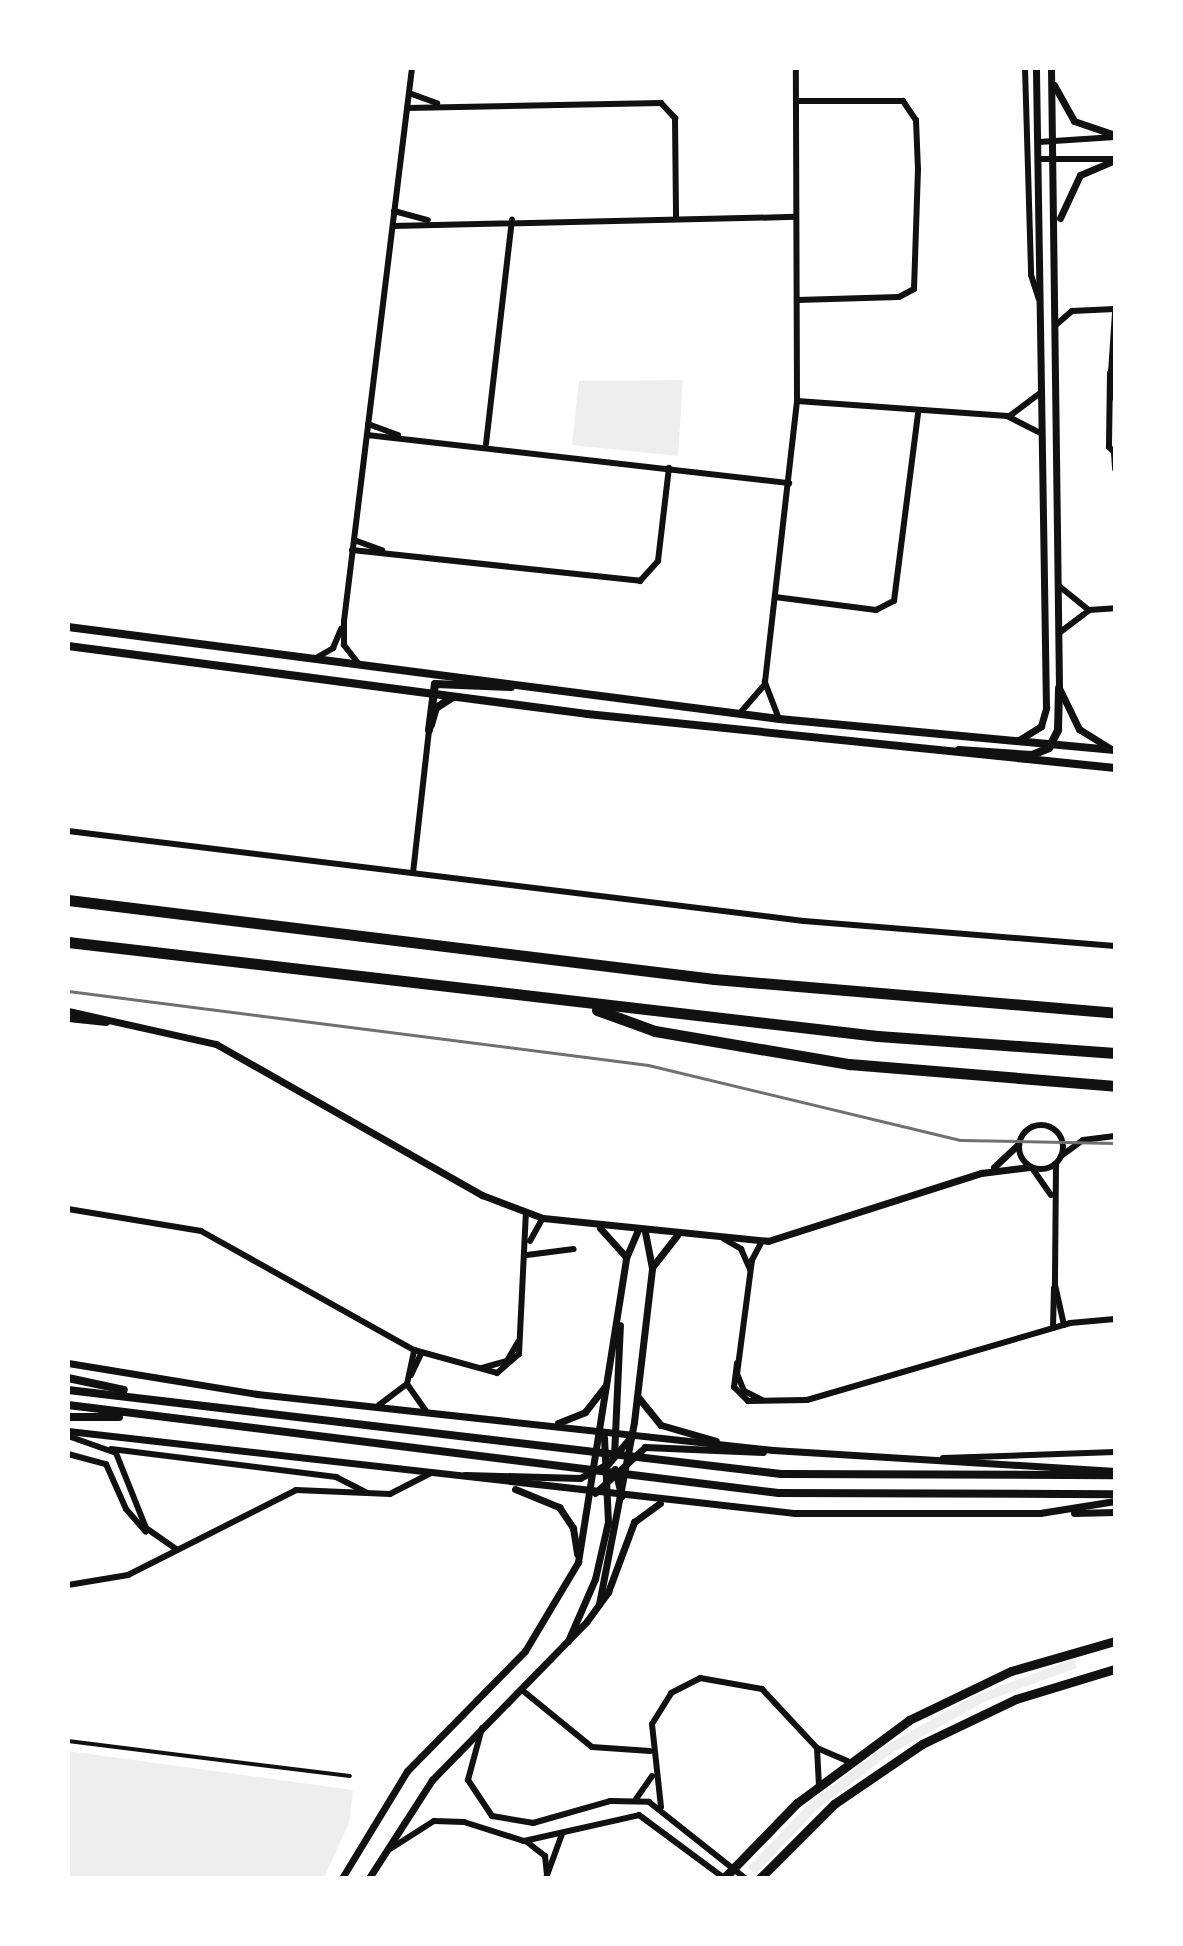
<!DOCTYPE html>
<html>
<head>
<meta charset="utf-8">
<style>
  body { margin:0 }
  #map { position:relative; width:1183px; height:1946px; overflow:hidden; background:#fff; font-family:Signika,sans-serif }
  div>[style] { position:absolute }
  [style*='--x'] { left:calc(var(--x)*1px); top:calc(var(--y)*1px); width:calc(var(--w)*1px); rotate:calc(var(--a)*1deg) }
  .green>* { inset:0; background:#eee }
  .pedestrian>* { height:4px; margin:-2px; padding:0 2px; transform-origin:2px; border-radius:2px; background:#111 }
  .minor>* { height:6px; margin:-3px; padding:0 3px; transform-origin:3px; border-radius:3px; background:#111 }
  .minor>.ring { margin:-3px; padding:0; box-sizing:content-box; background:none; border:6px solid #111; border-radius:50% }
  .tertiary>* { height:7px; margin:-3.5px; padding:0 3.5px; transform-origin:3.5px; border-radius:3.5px; background:#111 }
  .secondary>* { height:8px; margin:-4px; padding:0 4px; transform-origin:4px; border-radius:4px; background:#111 }
  .primary>* { height:9px; margin:-4.5px; padding:0 4.5px; transform-origin:4.5px; border-radius:4.5px; background:#111 }
  .motorway>* { height:11px; margin:-5.5px; padding:0 5.5px; transform-origin:5.5px; border-radius:5.5px; background:#111 }
  .rail>* { height:3px; margin:-1.5px; padding:0 1.5px; transform-origin:1.5px; border-radius:1.5px; background:#707070 }
  span { translate:-50% -50%; white-space:nowrap; text-align:center; line-height:1.15; -webkit-text-stroke:6px #fff; paint-order:stroke }
  .frame { position:absolute; inset:0; border:70px solid #fff; pointer-events:none }
</style>
</head>
<body>
<div id="map">
  <div class="green">
    <i style="clip-path:polygon(683px 380px,678px 456px,572px 445px,579px 381px)"></i>
    <i style="clip-path:polygon(1074px 1659px,1077px 1668px,986px 1701px,890px 1754px,816px 1810px,755px 1875px,748px 1867px,811px 1802px,885px 1746px,973px 1696px)"></i>
    <i style="clip-path:polygon(68px 1751px,353px 1790px,349px 1823px,324px 1878px,68px 1878px)"></i>
  </div>
  <div class="pedestrian">
    <i style="--x:68;--y:1741;--w:284;--a:7.1"></i>
  </div>
  <div class="minor">
    <i style="--x:1025;--y:68;--w:207;--a:88.3"></i>
    <i style="--x:1031;--y:275;--w:25;--a:72"></i>
    <i style="--x:409;--y:93;--w:30;--a:20"></i>
    <i style="--x:796;--y:101;--w:107;--a:0"></i>
    <i style="--x:903;--y:101;--w:23;--a:56"></i>
    <i style="--x:916;--y:120;--w:49;--a:87.7"></i>
    <i style="--x:918;--y:169;--w:120;--a:91.9"></i>
    <i style="--x:914;--y:289;--w:17;--a:152"></i>
    <i style="--x:899;--y:297;--w:102;--a:178.3"></i>
    <i style="--x:407;--y:108;--w:254;--a:-1.1"></i>
    <i style="--x:661;--y:103;--w:21;--a:47"></i>
    <i style="--x:675;--y:118;--w:100;--a:89.4"></i>
    <i style="--x:1039;--y:142;--w:76;--a:-3.8"></i>
    <i style="--x:1039;--y:159;--w:76;--a:0"></i>
    <i style="--x:394;--y:211;--w:35;--a:15"></i>
    <i style="--x:393;--y:226;--w:403;--a:-1.3"></i>
    <i style="--x:1057;--y:324;--w:20;--a:-41"></i>
    <i style="--x:1072;--y:311;--w:43;--a:-2.7"></i>
    <i style="--x:1111;--y:373;--w:61;--a:-86.2"></i>
    <i style="--x:1115;--y:399;--w:26;--a:-101"></i>
    <i style="--x:1110;--y:373;--w:74;--a:90.8"></i>
    <i style="--x:1109;--y:447;--w:8;--a:45"></i>
    <i style="--x:797;--y:401;--w:211;--a:4.1"></i>
    <i style="--x:1007;--y:416;--w:36;--a:27"></i>
    <i style="--x:1011;--y:415;--w:35;--a:-37"></i>
    <i style="--x:368;--y:424;--w:32;--a:20"></i>
    <i style="--x:367;--y:435;--w:425;--a:6.5"></i>
    <i style="--x:486;--y:444;--w:226;--a:-83.4"></i>
    <i style="--x:1114;--y:453;--w:16;--a:86"></i>
    <i style="--x:354;--y:540;--w:30;--a:20"></i>
    <i style="--x:352;--y:550;--w:290;--a:6.1"></i>
    <i style="--x:640;--y:581;--w:27;--a:-48"></i>
    <i style="--x:658;--y:561;--w:94;--a:-83.3"></i>
    <i style="--x:1059;--y:586;--w:38;--a:39"></i>
    <i style="--x:775;--y:597;--w:102;--a:7.3"></i>
    <i style="--x:876;--y:610;--w:20;--a:-27"></i>
    <i style="--x:894;--y:601;--w:189;--a:-82.7"></i>
    <i style="--x:1059;--y:633;--w:38;--a:-37"></i>
    <i style="--x:1089;--y:610;--w:26;--a:-4"></i>
    <i style="--x:316;--y:658;--w:20;--a:-30"></i>
    <i style="--x:333;--y:648;--w:21;--a:-67"></i>
    <i style="--x:358;--y:663;--w:23;--a:-128"></i>
    <i style="--x:344;--y:645;--w:24;--a:-90"></i>
    <i style="--x:344;--y:621;--w:557;--a:-82.99"></i>
    <i style="--x:740;--y:713;--w:37;--a:-49"></i>
    <i style="--x:779;--y:719;--w:40;--a:-111"></i>
    <i style="--x:765;--y:682;--w:283;--a:-83.5"></i>
    <i style="--x:797;--y:401;--w:333;--a:-90.2"></i>
    <i style="--x:68;--y:831;--w:741;--a:6.97"></i>
    <i style="--x:804;--y:921;--w:312;--a:4.6"></i>
    <i style="--x:413;--y:873;--w:144;--a:-83.6"></i>
    <i class="ring" style="left:1019px;top:1125px;width:38px;height:38px"></i>
    <i style="--x:1061;--y:1156;--w:27;--a:-36"></i>
    <i style="--x:1083;--y:1140;--w:32;--a:-7"></i>
    <i style="--x:1056;--y:1164;--w:121;--a:90.5"></i>
    <i style="--x:1055;--y:1285;--w:41;--a:77.3"></i>
    <i style="--x:1032;--y:1168;--w:33;--a:55"></i>
    <i style="--x:68;--y:1209;--w:135;--a:9.4"></i>
    <i style="--x:201;--y:1231;--w:244;--a:29.2"></i>
    <i style="--x:414;--y:1350;--w:86;--a:15.5"></i>
    <i style="--x:497;--y:1373;--w:29;--a:-41"></i>
    <i style="--x:519;--y:1354;--w:141;--a:-87.2"></i>
    <i style="--x:724;--y:1239;--w:20;--a:30"></i>
    <i style="--x:741;--y:1249;--w:22;--a:66"></i>
    <i style="--x:530;--y:1241;--w:26;--a:-61"></i>
    <i style="--x:527;--y:1255;--w:47;--a:-7.3"></i>
    <i style="--x:1053;--y:1328;--w:40;--a:-88.6"></i>
    <i style="--x:737;--y:1363;--w:24;--a:97"></i>
    <i style="--x:734;--y:1387;--w:20;--a:45"></i>
    <i style="--x:748;--y:1401;--w:59;--a:-1"></i>
    <i style="--x:807;--y:1400;--w:274;--a:-16.3"></i>
    <i style="--x:1070;--y:1323;--w:45;--a:-5.1"></i>
    <i style="--x:482;--y:1368;--w:26;--a:-16"></i>
    <i style="--x:507;--y:1361;--w:22;--a:-60"></i>
    <i style="--x:411;--y:1375;--w:23;--a:-65"></i>
    <i style="--x:407;--y:1384;--w:33;--a:55"></i>
    <i style="--x:762;--y:1400;--w:20;--a:-153"></i>
    <i style="--x:744;--y:1391;--w:18;--a:-112"></i>
    <i style="--x:737;--y:1374;--w:115;--a:-82.5"></i>
    <i style="--x:752;--y:1260;--w:21;--a:-62"></i>
    <i style="--x:379;--y:1405;--w:35;--a:-37"></i>
    <i style="--x:407;--y:1384;--w:35;--a:-78"></i>
    <i style="--x:68;--y:1436;--w:51;--a:19.5"></i>
    <i style="--x:116;--y:1453;--w:81;--a:68.2"></i>
    <i style="--x:146;--y:1528;--w:38;--a:35"></i>
    <i style="--x:111;--y:1449;--w:227;--a:7.1"></i>
    <i style="--x:336;--y:1477;--w:34;--a:27"></i>
    <i style="--x:68;--y:1454;--w:39;--a:15"></i>
    <i style="--x:106;--y:1464;--w:49;--a:66"></i>
    <i style="--x:126;--y:1509;--w:30;--a:49"></i>
    <i style="--x:943;--y:1458;--w:172;--a:-2"></i>
    <i style="--x:68;--y:1585;--w:61;--a:-9.5"></i>
    <i style="--x:128;--y:1575;--w:188;--a:-26.8"></i>
    <i style="--x:296;--y:1490;--w:94;--a:2.4"></i>
    <i style="--x:390;--y:1494;--w:46;--a:-27.1"></i>
    <i style="--x:522;--y:1690;--w:90;--a:39.2"></i>
    <i style="--x:592;--y:1747;--w:58;--a:3.9"></i>
    <i style="--x:482;--y:1728;--w:54;--a:105.1"></i>
    <i style="--x:468;--y:1780;--w:43;--a:56.3"></i>
    <i style="--x:492;--y:1816;--w:42;--a:9.7"></i>
    <i style="--x:533;--y:1823;--w:80;--a:-15.9"></i>
    <i style="--x:610;--y:1801;--w:39;--a:1"></i>
    <i style="--x:649;--y:1802;--w:122;--a:38.4"></i>
    <i style="--x:817;--y:1748;--w:37;--a:87"></i>
    <i style="--x:636;--y:1799;--w:28;--a:-55"></i>
    <i style="--x:661;--y:1807;--w:83;--a:-96.2"></i>
    <i style="--x:652;--y:1724;--w:36;--a:-58"></i>
    <i style="--x:671;--y:1693;--w:33;--a:-27"></i>
    <i style="--x:700;--y:1678;--w:63;--a:10.1"></i>
    <i style="--x:762;--y:1689;--w:81;--a:47"></i>
    <i style="--x:817;--y:1748;--w:33;--a:23"></i>
    <i style="--x:527;--y:1842;--w:23;--a:38"></i>
    <i style="--x:545;--y:1856;--w:18;--a:84"></i>
    <i style="--x:390;--y:1849;--w:52;--a:-32.5"></i>
    <i style="--x:434;--y:1821;--w:30;--a:2"></i>
    <i style="--x:464;--y:1822;--w:63;--a:17.6"></i>
    <i style="--x:524;--y:1841;--w:118;--a:-12.7"></i>
    <i style="--x:639;--y:1815;--w:106;--a:36.5"></i>
    <i style="--x:546;--y:1878;--w:47;--a:-70"></i>
  </div>
  <div class="tertiary">
    <i style="--x:1051;--y:68;--w:620;--a:89.26"></i>
    <i style="--x:1059;--y:688;--w:46;--a:64"></i>
    <i style="--x:1079;--y:729;--w:38;--a:32"></i>
    <i style="--x:1054;--y:85;--w:41;--a:60.9"></i>
    <i style="--x:1074;--y:121;--w:43;--a:18.9"></i>
    <i style="--x:1060;--y:218;--w:47;--a:-65.1"></i>
    <i style="--x:1080;--y:175;--w:38;--a:-23"></i>
    <i style="--x:1019;--y:740;--w:26;--a:-32"></i>
    <i style="--x:1041;--y:726;--w:19;--a:-74"></i>
    <i style="--x:1046;--y:708;--w:640;--a:-90.9"></i>
    <i style="--x:68;--y:1011;--w:152;--a:12.6"></i>
    <i style="--x:216;--y:1044;--w:306;--a:29.6"></i>
    <i style="--x:482;--y:1195;--w:65;--a:20.7"></i>
    <i style="--x:543;--y:1218;--w:226;--a:5.8"></i>
    <i style="--x:768;--y:1241;--w:224;--a:-17.7"></i>
    <i style="--x:981;--y:1173;--w:49;--a:-7"></i>
    <i style="--x:68;--y:1018;--w:38;--a:6"></i>
    <i style="--x:994;--y:1167;--w:33;--a:-43"></i>
    <i style="--x:600;--y:1228;--w:38;--a:48"></i>
    <i style="--x:653;--y:1266;--w:39;--a:-52"></i>
    <i style="--x:68;--y:1363;--w:192;--a:9.3"></i>
    <i style="--x:257;--y:1394;--w:519;--a:6.19"></i>
    <i style="--x:773;--y:1450;--w:343;--a:3.5"></i>
    <i style="--x:638;--y:1397;--w:36;--a:51"></i>
    <i style="--x:661;--y:1425;--w:57;--a:16.2"></i>
    <i style="--x:558;--y:1423;--w:29;--a:-22"></i>
    <i style="--x:585;--y:1412;--w:34;--a:-52"></i>
    <i style="--x:68;--y:1431;--w:732;--a:6.44"></i>
    <i style="--x:795;--y:1513;--w:245;--a:0"></i>
    <i style="--x:1040;--y:1513;--w:76;--a:-9.1"></i>
    <i style="--x:614;--y:1456;--w:131;--a:-87.4"></i>
    <i style="--x:615;--y:1469;--w:28;--a:77"></i>
    <i style="--x:465;--y:1475;--w:115;--a:1.5"></i>
    <i style="--x:580;--y:1478;--w:31;--a:-27"></i>
    <i style="--x:608;--y:1464;--w:33;--a:-50"></i>
    <i style="--x:515;--y:1489;--w:48;--a:22.2"></i>
    <i style="--x:559;--y:1507;--w:25;--a:56"></i>
    <i style="--x:573;--y:1528;--w:26;--a:81"></i>
    <i style="--x:595;--y:1493;--w:68;--a:-42.6"></i>
    <i style="--x:645;--y:1447;--w:118;--a:2.4"></i>
    <i style="--x:1074;--y:1513;--w:41;--a:-1.4"></i>
    <i style="--x:599;--y:1604;--w:185;--a:-79.1"></i>
    <i style="--x:634;--y:1422;--w:155;--a:-83.3"></i>
    <i style="--x:652;--y:1268;--w:38;--a:-101"></i>
    <i style="--x:568;--y:1641;--w:68;--a:-66.5"></i>
    <i style="--x:595;--y:1579;--w:58;--a:-77.2"></i>
    <i style="--x:608;--y:1522;--w:85;--a:-92.7"></i>
    <i style="--x:342;--y:1878;--w:125;--a:-58.7"></i>
    <i style="--x:407;--y:1771;--w:168;--a:-45.5"></i>
    <i style="--x:525;--y:1651;--w:104;--a:-59.2"></i>
    <i style="--x:578;--y:1562;--w:308;--a:-81"></i>
    <i style="--x:626;--y:1258;--w:30;--a:-67"></i>
    <i style="--x:369;--y:1878;--w:117;--a:-57.3"></i>
    <i style="--x:432;--y:1780;--w:222;--a:-45.7"></i>
    <i style="--x:587;--y:1621;--w:36;--a:-54"></i>
    <i style="--x:608;--y:1592;--w:75;--a:-69.6"></i>
    <i style="--x:634;--y:1522;--w:32;--a:-36"></i>
  </div>
  <div class="secondary">
    <i style="--x:68;--y:627;--w:717;--a:7.37"></i>
    <i style="--x:779;--y:719;--w:337;--a:5.3"></i>
    <i style="--x:68;--y:646;--w:523;--a:7.46"></i>
    <i style="--x:587;--y:714;--w:531;--a:5.84"></i>
    <i style="--x:431;--y:725;--w:18;--a:-74"></i>
    <i style="--x:436;--y:708;--w:20;--a:-33"></i>
    <i style="--x:429;--y:730;--w:46;--a:-82.6"></i>
    <i style="--x:435;--y:684;--w:76;--a:2.3"></i>
    <i style="--x:959;--y:750;--w:73;--a:3.9"></i>
    <i style="--x:1032;--y:755;--w:18;--a:-22"></i>
    <i style="--x:1049;--y:748;--w:20;--a:-63"></i>
    <i style="--x:1058;--y:730;--w:42;--a:-88.6"></i>
    <i style="--x:68;--y:1378;--w:57;--a:12.1"></i>
    <i style="--x:68;--y:1390;--w:718;--a:6.72"></i>
    <i style="--x:781;--y:1474;--w:334;--a:0.2"></i>
    <i style="--x:68;--y:1405;--w:716;--a:7.06"></i>
    <i style="--x:779;--y:1493;--w:336;--a:0.2"></i>
    <i style="--x:68;--y:1417;--w:51;--a:0"></i>
  </div>
  <div class="primary">
    <i style="--x:724;--y:1878;--w:105;--a:-45.8"></i>
    <i style="--x:797;--y:1803;--w:139;--a:-36.5"></i>
    <i style="--x:909;--y:1720;--w:113;--a:-25.7"></i>
    <i style="--x:1011;--y:1671;--w:108;--a:-16.1"></i>
    <i style="--x:760;--y:1878;--w:105;--a:-45"></i>
    <i style="--x:834;--y:1804;--w:107;--a:-34.3"></i>
    <i style="--x:922;--y:1744;--w:104;--a:-25.6"></i>
    <i style="--x:1016;--y:1699;--w:103;--a:-16.9"></i>
  </div>
  <div class="motorway">
    <i style="--x:68;--y:900;--w:651;--a:6.97"></i>
    <i style="--x:714;--y:979;--w:402;--a:4.8"></i>
    <i style="--x:68;--y:942;--w:815;--a:6.62"></i>
    <i style="--x:878;--y:1036;--w:238;--a:4.1"></i>
    <i style="--x:597;--y:1010;--w:62;--a:19.9"></i>
    <i style="--x:655;--y:1031;--w:197;--a:9.7"></i>
    <i style="--x:849;--y:1064;--w:267;--a:4.7"></i>
  </div>
  <div class="rail">
    <i style="--x:68;--y:991;--w:585;--a:7.27"></i>
    <i style="--x:648;--y:1065;--w:321;--a:13.5"></i>
    <i style="--x:960;--y:1140;--w:155;--a:1.1"></i>
  </div>
  <div class="frame"></div>
</div>
</body>
</html>
